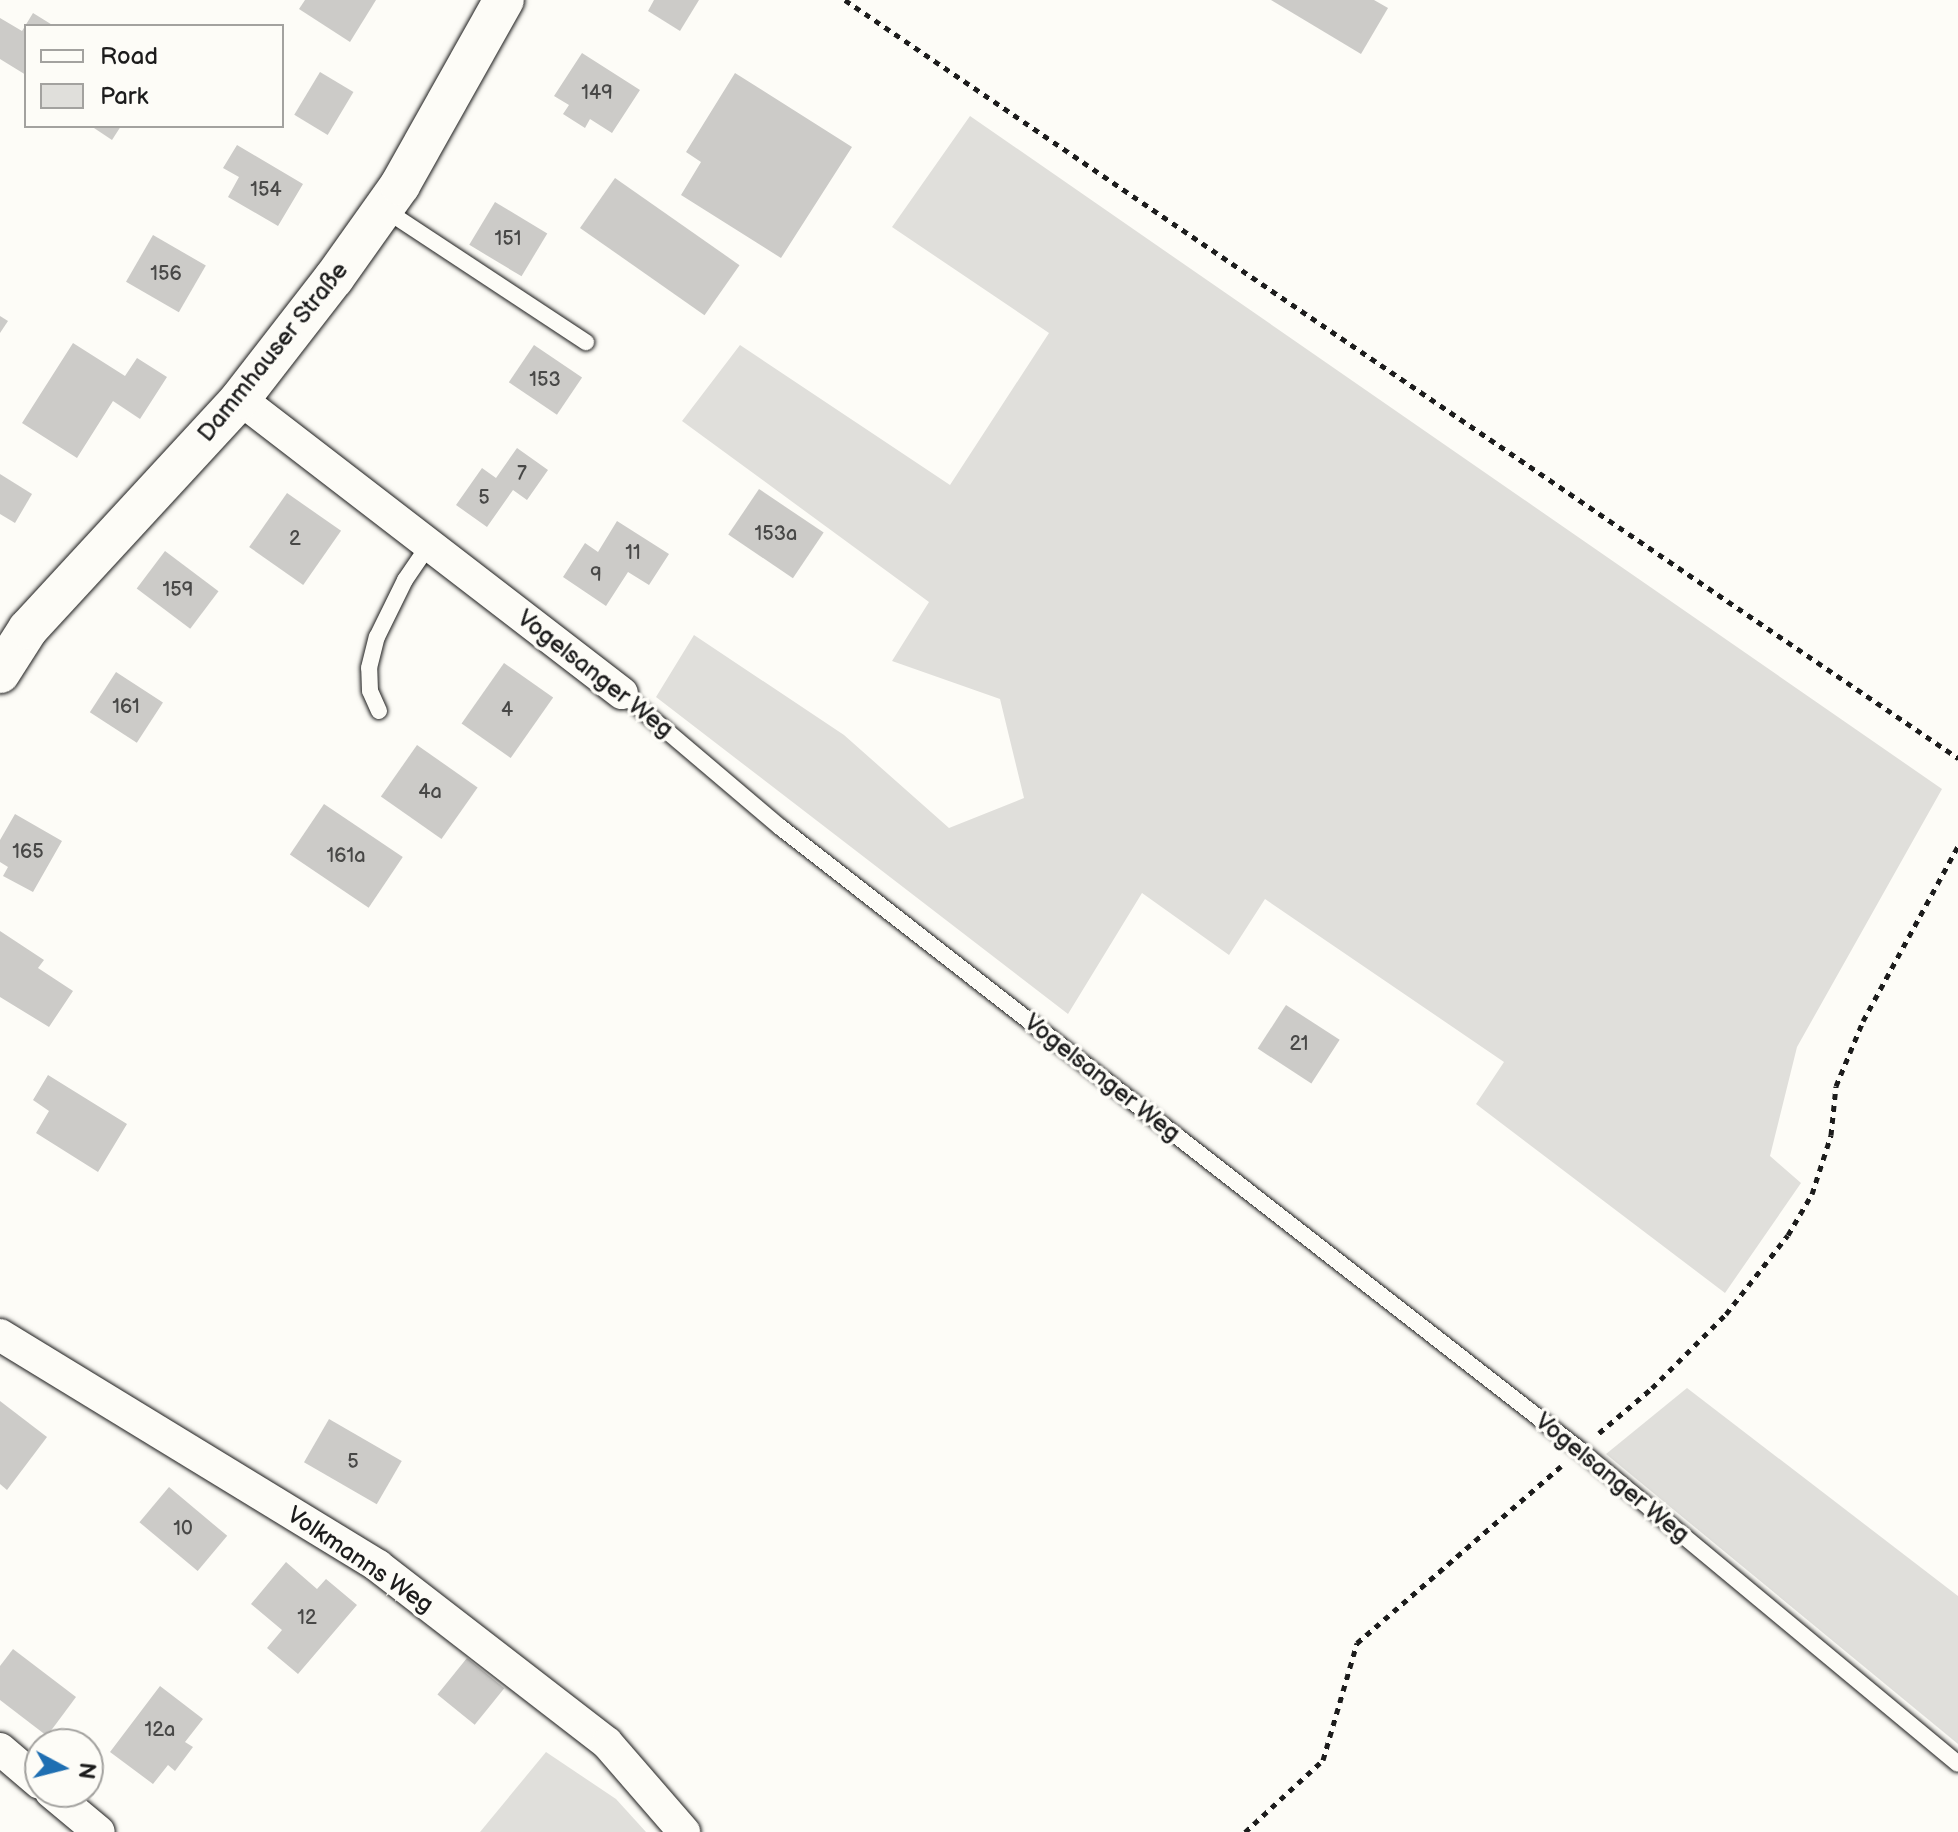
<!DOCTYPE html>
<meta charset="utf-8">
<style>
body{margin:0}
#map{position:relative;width:1958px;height:1832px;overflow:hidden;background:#fdfcf7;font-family:"Balsamiq Sans",sans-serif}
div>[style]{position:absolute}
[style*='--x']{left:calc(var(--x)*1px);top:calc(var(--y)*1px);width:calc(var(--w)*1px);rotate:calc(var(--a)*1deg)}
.green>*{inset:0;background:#e0dfdb}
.building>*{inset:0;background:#cccbc8;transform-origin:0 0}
.path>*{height:5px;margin-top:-2.5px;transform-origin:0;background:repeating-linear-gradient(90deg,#1c1c1c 0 6px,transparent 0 12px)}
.roads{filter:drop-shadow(0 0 2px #1c1c1c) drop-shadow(0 0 2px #1c1c1c)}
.service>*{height:16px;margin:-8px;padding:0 8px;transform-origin:8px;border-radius:8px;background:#fdfcf7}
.minor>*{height:32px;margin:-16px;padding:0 16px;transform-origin:16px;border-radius:16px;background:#fdfcf7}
.tertiary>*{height:40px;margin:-20px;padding:0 20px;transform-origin:20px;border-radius:20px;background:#fdfcf7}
span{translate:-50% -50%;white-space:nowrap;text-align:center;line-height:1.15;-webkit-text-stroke:7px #fdfcf7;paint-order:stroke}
.number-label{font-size:20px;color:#484847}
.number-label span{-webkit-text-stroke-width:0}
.street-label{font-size:24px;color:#1c1c1c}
.legend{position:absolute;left:24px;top:24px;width:260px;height:104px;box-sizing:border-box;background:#fdfcf7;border:2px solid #a3a29f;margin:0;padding:10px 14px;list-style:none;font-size:24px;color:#1c1c1c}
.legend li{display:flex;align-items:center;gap:16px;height:40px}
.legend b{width:40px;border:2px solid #a3a29f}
.north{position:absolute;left:24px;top:1728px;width:80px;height:80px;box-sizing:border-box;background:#fdfcf7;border:2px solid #a3a29f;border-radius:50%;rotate:97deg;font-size:22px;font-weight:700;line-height:32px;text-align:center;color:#1c1c1c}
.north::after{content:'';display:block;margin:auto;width:28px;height:36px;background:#1f6fb2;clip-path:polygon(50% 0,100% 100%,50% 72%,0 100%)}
</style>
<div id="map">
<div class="green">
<div style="clip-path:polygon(970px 116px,1942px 789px,1797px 1047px,1770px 1156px,1801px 1183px,1725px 1293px,1476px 1104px,1504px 1062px,1265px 899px,1229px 955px,1142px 893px,1068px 1014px,656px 697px,694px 635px,844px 735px,949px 828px,1024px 798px,1000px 699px,892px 661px,929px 602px,682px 421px,740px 345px,950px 485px,1049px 333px,892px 227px)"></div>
<div style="clip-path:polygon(1687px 1388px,1958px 1596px,1958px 1744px,1606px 1454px)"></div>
<div style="clip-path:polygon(546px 1752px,616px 1799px,646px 1832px,480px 1832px)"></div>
</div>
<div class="building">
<div style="clip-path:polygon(305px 0,376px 0,350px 42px,299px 9px)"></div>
<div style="clip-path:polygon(654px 0,699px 0,680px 31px,648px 11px)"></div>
<div style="clip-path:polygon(1271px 0,1374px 0,1388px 8px,1361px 54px)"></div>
<div style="clip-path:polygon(33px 13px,54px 26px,26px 26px,26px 75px,0 59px,0 18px,22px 31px)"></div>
<div style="clip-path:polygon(582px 53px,640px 90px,612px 133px,590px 119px,585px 128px,563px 114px,569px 105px,554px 96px)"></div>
<div style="left:320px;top:72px;width:39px;height:50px;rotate:31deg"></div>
<div style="clip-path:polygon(735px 73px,852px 147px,781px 258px,681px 195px,701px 162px,686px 152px)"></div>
<div style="clip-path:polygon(91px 126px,121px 126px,112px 140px)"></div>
<div style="clip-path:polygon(237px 145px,303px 184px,278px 226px,228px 197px,239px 177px,223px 168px)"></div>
<div style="left:615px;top:178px;width:152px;height:61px;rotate:35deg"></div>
<div style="left:495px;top:202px;width:61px;height:50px;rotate:31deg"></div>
<div style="left:153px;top:235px;width:61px;height:54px;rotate:30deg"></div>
<div style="clip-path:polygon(0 316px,8px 321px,0 333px)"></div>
<div style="clip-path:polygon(73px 343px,125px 376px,137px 358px,167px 377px,140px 419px,113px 401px,77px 458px,22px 423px)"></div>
<div style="left:534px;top:345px;width:58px;height:45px;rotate:34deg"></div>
<div style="clip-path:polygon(517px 448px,548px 470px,527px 500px,513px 490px,487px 527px,456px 505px,482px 468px,496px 478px)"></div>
<div style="clip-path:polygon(0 474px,32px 494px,15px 523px,0 514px)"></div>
<div style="left:759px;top:489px;width:78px;height:55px;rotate:34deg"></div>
<div style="left:287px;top:493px;width:66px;height:66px;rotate:35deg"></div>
<div style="clip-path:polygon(617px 521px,669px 554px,649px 585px,628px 572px,606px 606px,563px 577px,585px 543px,598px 552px)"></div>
<div style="left:165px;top:551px;width:67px;height:47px;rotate:37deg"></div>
<div style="left:504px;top:663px;width:60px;height:74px;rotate:35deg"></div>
<div style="left:116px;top:672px;width:56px;height:48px;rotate:33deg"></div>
<div style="left:417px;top:745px;width:74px;height:63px;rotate:35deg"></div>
<div style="left:324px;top:804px;width:95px;height:61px;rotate:34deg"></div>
<div style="clip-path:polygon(15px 814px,62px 841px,33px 892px,3px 876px,8px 867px,0 862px,0 840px)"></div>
<div style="clip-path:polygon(0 931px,44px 960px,38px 968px,73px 991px,49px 1027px,0 997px)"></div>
<div style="left:1286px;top:1005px;width:64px;height:52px;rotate:33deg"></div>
<div style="clip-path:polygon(48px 1075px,127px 1124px,98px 1172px,36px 1133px,49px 1111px,33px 1100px)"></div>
<div style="clip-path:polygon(0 1401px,47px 1437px,7px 1490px,0 1484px)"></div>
<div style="left:329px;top:1419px;width:84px;height:50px;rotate:30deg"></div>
<div style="left:169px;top:1487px;width:76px;height:46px;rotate:40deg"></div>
<div style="clip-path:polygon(286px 1562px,317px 1589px,326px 1579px,357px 1605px,298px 1674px,267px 1648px,282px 1630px,251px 1604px)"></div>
<div style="clip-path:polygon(13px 1649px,76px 1697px,47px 1736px,0 1700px,0 1666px)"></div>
<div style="left:467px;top:1658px;width:48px;height:47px;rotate:39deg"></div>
<div style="clip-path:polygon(160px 1686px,203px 1719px,185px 1742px,193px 1747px,175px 1771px,168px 1765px,153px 1784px,110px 1752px)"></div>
</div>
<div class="path">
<div style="--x:845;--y:0;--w:1347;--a:34.26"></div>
<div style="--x:1599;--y:1433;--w:70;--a:-40.3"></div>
<div style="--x:1652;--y:1388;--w:105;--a:-45"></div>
<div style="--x:1726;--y:1314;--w:100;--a:-51.9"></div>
<div style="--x:1788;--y:1235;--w:48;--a:-59.7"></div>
<div style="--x:1812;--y:1194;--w:62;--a:-72.1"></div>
<div style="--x:1831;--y:1135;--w:49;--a:-84.2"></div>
<div style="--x:1836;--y:1086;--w:70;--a:-67.4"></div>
<div style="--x:1863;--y:1021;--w:199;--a:-61.5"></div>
<div style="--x:1245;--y:1832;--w:106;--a:-42.7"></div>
<div style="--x:1323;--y:1760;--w:122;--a:-73.8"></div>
<div style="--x:1357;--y:1643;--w:270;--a:-40.9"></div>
</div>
<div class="roads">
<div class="service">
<div style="--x:384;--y:209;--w:242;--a:33.4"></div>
<div style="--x:622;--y:693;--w:207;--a:40.3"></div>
<div style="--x:780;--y:827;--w:1014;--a:37.91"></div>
<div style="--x:1580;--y:1450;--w:491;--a:39.7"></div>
<div style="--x:379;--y:711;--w:22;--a:-114"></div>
<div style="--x:370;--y:691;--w:23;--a:-92"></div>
<div style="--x:369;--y:668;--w:32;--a:-76"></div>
<div style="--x:377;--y:637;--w:64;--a:-63.8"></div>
<div style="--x:405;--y:580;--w:42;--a:-55.6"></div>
</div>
<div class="minor">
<div style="--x:240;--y:399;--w:482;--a:37.6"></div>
<div style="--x:0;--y:1335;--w:443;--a:31.4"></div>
<div style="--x:378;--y:1566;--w:289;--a:37.7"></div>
<div style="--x:607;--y:1743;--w:118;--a:49.1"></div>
<div style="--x:0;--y:1749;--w:52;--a:40.4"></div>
<div style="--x:51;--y:1792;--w:62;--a:39.8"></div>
</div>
<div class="tertiary">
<div style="--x:0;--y:673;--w:52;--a:-57.5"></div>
<div style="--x:28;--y:629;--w:313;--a:-47.3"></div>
<div style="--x:240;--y:399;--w:153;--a:-52.2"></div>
<div style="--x:334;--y:278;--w:114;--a:-54.6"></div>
<div style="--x:400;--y:185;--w:212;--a:-60.7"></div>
</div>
</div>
<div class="number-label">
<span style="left:597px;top:93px">149</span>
<span style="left:266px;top:190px">154</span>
<span style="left:508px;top:239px">151</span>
<span style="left:166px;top:274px">156</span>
<span style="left:545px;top:380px">153</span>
<span style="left:522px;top:474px">7</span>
<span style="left:484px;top:498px">5</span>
<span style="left:776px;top:534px">153a</span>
<span style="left:295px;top:539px">2</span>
<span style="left:633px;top:553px">11</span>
<span style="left:596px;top:575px">9</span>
<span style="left:178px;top:590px">159</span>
<span style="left:126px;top:707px">161</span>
<span style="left:507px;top:710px">4</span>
<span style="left:430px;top:792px">4a</span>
<span style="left:28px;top:852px">165</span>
<span style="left:346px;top:856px">161a</span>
<span style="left:1299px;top:1044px">21</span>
<span style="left:353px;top:1462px">5</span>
<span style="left:183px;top:1529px">10</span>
<span style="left:307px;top:1618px">12</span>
<span style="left:160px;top:1730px">12a</span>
</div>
<div class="street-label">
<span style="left:273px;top:352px;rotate:-51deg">Dammhauser Straße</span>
<span style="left:595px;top:674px;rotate:38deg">Vogelsanger Weg</span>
<span style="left:1102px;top:1078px;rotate:38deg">Vogelsanger Weg</span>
<span style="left:1612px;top:1478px;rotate:39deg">Vogelsanger Weg</span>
<span style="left:360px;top:1560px;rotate:34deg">Volkmanns Weg</span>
</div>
<ul class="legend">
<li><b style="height:10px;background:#fdfcf7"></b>Road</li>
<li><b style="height:22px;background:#e0dfdb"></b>Park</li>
</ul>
<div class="north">N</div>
</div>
